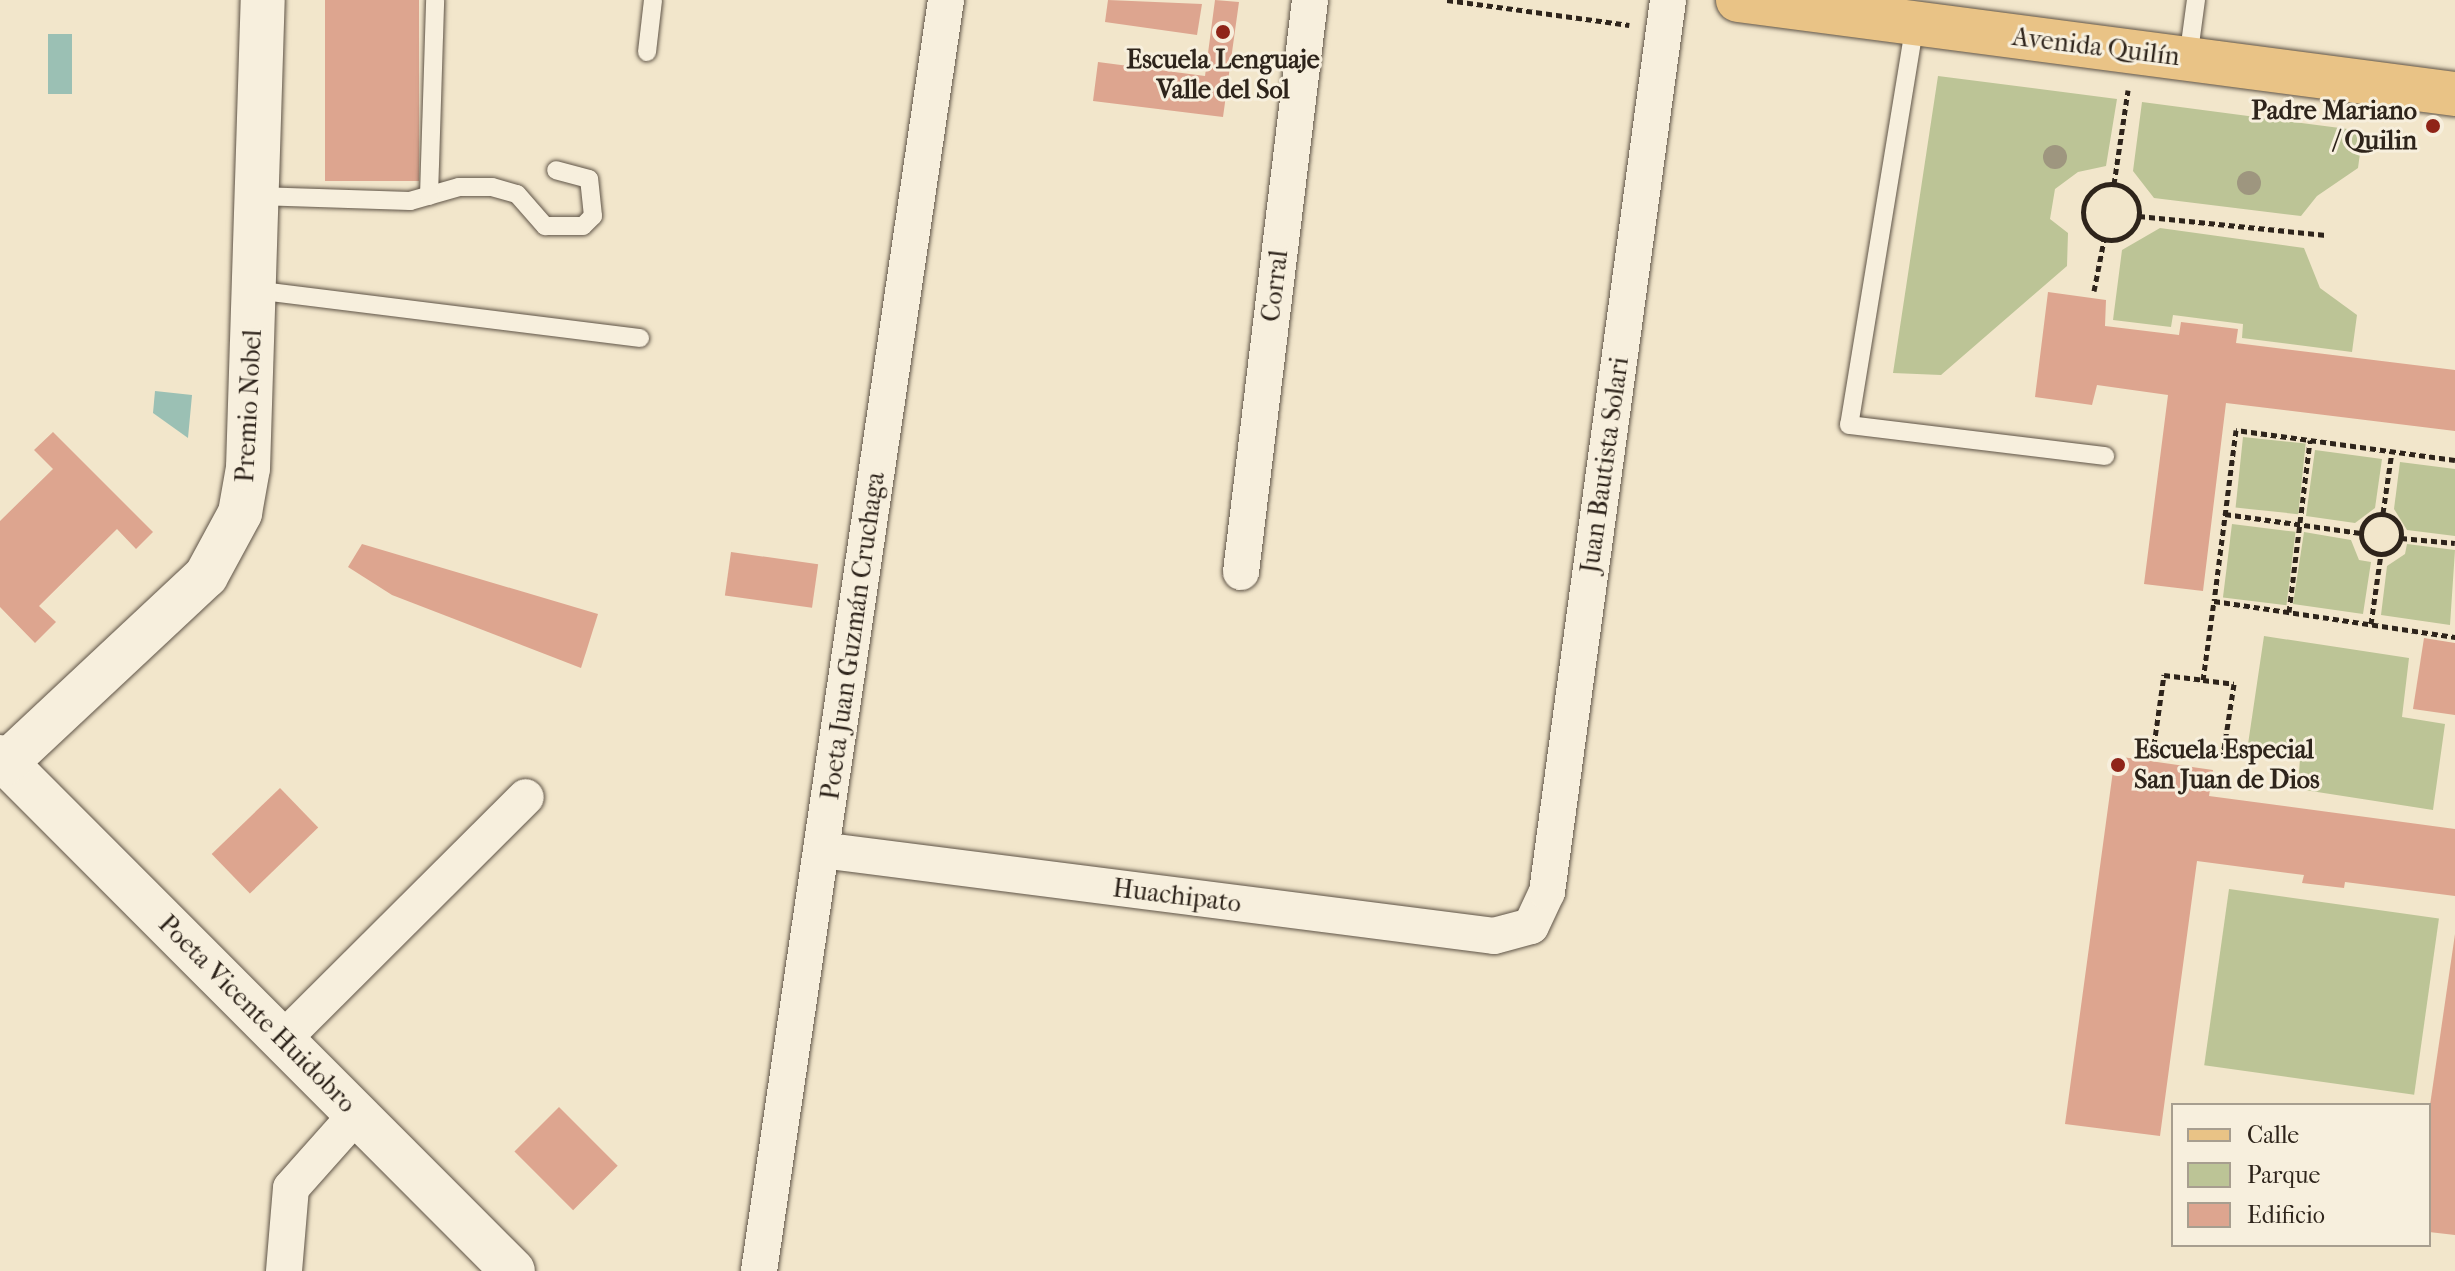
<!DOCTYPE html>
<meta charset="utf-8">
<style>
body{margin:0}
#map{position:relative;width:2455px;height:1271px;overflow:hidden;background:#f2e6cb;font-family:"IM FELL French Canon",serif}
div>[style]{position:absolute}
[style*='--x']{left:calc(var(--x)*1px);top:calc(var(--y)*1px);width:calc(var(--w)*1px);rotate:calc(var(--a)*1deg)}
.green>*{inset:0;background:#bcc496;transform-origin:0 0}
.water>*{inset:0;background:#9bc0b4;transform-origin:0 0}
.building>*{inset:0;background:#dda58f;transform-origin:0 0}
.path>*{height:5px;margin-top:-2.5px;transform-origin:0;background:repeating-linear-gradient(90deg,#2e241b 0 6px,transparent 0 10px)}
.path>.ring{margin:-2.5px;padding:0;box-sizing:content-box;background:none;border:5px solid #2e241b;border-radius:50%}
.roads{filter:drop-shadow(0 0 2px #5f5447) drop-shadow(0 0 2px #5f5447)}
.service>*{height:18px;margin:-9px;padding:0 9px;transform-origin:9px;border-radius:9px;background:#f7efdd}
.minor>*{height:36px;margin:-18px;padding:0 18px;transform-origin:18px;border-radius:18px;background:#f7efdd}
.tertiary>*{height:44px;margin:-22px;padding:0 22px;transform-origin:22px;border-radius:22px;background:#f7efdd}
.primary>*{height:44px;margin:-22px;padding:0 22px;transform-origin:22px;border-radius:22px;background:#e9c386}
.trees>*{width:24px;height:24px;margin:-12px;border-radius:50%;background:#9e967f}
.dots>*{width:22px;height:22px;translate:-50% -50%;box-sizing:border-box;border:4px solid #f7efdd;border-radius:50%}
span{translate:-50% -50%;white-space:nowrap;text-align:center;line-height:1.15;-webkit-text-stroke:6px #f7efdd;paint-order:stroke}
.street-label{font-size:26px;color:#2e241b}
.poi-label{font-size:26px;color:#2e241b;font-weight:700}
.right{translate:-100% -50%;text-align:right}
.left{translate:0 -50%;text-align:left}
.legend{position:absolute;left:2171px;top:1103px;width:260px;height:144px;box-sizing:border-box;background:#f7efdd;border:2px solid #a79e8f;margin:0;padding:10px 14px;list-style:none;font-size:24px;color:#2e241b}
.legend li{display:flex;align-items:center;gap:16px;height:40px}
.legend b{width:40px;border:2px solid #a79e8f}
</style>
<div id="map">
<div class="green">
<div style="clip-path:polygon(1938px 76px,2117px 99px,2106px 166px,2078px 172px,2055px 189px,2050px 219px,2068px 233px,2067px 266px,1941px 375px,1893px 373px)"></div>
<div style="clip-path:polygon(2142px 102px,2363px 131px,2358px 168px,2317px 196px,2301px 216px,2154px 198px,2133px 171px)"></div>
<div style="clip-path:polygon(2160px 228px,2304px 248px,2320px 288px,2357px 315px,2352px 352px,2242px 338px,2243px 324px,2173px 315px,2171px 327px,2113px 320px,2122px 250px)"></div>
<div style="left:2243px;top:437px;width:63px;height:71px;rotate:6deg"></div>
<div style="clip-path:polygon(2315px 450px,2382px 459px,2375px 508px,2355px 523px,2306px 516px)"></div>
<div style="clip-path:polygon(2400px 462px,2455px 469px,2455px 536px,2407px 530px,2394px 509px)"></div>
<div style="left:2232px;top:524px;width:64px;height:74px;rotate:7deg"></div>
<div style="clip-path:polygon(2304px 532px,2351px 540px,2359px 560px,2371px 562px,2363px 614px,2293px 604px)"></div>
<div style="clip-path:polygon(2407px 544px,2455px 550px,2450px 625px,2381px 615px,2387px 566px,2405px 554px)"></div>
<div style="clip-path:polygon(2264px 636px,2409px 658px,2402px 717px,2445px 724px,2433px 810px,2298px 789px,2300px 758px,2247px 751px)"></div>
<div style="left:2229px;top:889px;width:212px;height:178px;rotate:8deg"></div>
</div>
<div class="water">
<div style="left:48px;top:34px;width:24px;height:60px"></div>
<div style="clip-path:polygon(155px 391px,192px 395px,188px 438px,153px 413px)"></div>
</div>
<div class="building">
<div style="left:325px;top:0;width:94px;height:181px"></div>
<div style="clip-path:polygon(1108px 0,1202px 4px,1197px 35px,1105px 22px)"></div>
<div style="clip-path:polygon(1215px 0,1239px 2px,1223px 117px,1093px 101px,1098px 62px,1205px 76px)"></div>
<div style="clip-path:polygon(2048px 292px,2106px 300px,2105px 326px,2179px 335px,2181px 322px,2238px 329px,2236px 343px,2455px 370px,2455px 431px,2226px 403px,2203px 591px,2144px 584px,2168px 395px,2097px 385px,2092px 405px,2035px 397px)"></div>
<div style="clip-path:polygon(53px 432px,153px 532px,136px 549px,117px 529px,39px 606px,56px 622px,35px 643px,0 607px,0 521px,53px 469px,34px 450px)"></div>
<div style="clip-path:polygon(362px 544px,598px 614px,581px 668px,392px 595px,348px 567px)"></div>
<div style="left:731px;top:552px;width:88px;height:44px;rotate:8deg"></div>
<div style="clip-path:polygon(2424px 638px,2455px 643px,2455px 715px,2413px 709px)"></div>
<div style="clip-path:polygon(2115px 756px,2213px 770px,2209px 796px,2455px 829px,2455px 896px,2345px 882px,2344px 888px,2302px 883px,2304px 875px,2197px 861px,2160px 1136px,2065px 1124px)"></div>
<div style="left:280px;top:788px;width:55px;height:95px;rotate:46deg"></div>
<div style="clip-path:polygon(2455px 934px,2455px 1235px,2429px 1232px,2429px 1112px)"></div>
<div style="left:559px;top:1107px;width:83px;height:63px;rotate:45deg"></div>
</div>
<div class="path">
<div style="--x:1447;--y:0;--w:184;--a:7.8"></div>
<div class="ring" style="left:2083px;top:184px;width:51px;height:51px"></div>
<div style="--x:2114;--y:184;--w:95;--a:-81.5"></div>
<div style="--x:2139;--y:216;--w:188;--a:5.8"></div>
<div style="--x:2094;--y:291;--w:52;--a:-78.9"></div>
<div style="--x:2455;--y:460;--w:221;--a:-172.2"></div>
<div style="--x:2236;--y:430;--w:172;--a:97.3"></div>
<div style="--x:2214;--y:601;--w:244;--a:8.5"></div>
<div style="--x:2383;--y:513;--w:63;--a:-81.7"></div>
<div style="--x:2225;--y:514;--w:137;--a:8"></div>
<div class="ring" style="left:2361px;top:514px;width:35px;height:35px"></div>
<div style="--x:2401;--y:538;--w:54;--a:5.3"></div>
<div style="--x:2289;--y:612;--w:173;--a:-83"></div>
<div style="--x:2371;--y:624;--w:71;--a:-81.9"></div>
<div style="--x:2203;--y:680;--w:31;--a:7"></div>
<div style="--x:2234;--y:684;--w:72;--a:98.8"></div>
<div style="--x:2223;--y:755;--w:70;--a:-171.8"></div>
<div style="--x:2154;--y:745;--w:71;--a:-81.9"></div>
<div style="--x:2164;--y:675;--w:39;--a:7"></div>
<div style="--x:2203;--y:680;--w:80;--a:-82.1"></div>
</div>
<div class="roads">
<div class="service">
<div style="--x:1915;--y:23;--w:407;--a:99.3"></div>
<div style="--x:1849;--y:425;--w:258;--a:6.9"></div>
<div style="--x:647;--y:52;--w:52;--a:-83.4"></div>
<div style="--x:2188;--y:59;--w:60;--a:-82.3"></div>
<div style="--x:257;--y:196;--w:153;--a:1.9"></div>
<div style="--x:410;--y:201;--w:51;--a:-15.9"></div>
<div style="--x:459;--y:187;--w:33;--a:0"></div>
<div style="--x:492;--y:187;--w:26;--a:16"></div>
<div style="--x:517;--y:194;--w:43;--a:48.8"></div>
<div style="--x:545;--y:226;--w:38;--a:0"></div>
<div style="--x:583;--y:226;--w:14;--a:-45"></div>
<div style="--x:593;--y:216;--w:37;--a:-96"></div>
<div style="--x:589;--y:179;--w:34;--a:-165"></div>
<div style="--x:429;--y:196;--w:196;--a:-88.2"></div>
<div style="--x:254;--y:290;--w:389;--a:7.1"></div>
</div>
<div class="minor">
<div style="--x:1241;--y:572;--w:576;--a:-83.12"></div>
<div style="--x:821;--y:850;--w:678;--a:7.28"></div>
<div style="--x:1494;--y:936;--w:38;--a:-15"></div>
<div style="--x:1531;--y:926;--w:38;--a:-65"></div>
<div style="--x:1547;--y:892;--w:900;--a:-82.27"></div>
<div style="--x:282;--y:1040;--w:344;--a:-44.9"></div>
<div style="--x:284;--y:1271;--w:83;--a:-85.2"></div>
<div style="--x:291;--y:1188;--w:99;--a:-48.3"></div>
<div style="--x:759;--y:1271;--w:1285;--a:-81.63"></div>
</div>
<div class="tertiary">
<div style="--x:0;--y:757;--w:726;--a:45.06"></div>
<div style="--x:6;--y:763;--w:274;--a:-43.1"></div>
<div style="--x:206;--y:576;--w:72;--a:-61.6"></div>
<div style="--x:240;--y:513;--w:46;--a:-79.9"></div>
<div style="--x:248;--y:468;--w:468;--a:-88.2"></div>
</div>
<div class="primary">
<div style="--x:1738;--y:0;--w:723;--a:7.47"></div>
</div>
</div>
<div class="trees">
<div style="left:2055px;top:157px"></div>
<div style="left:2249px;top:183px"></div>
</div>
<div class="dots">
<div style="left:1223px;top:32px;background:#8f2418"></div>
<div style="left:2433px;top:126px;background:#8f2418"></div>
<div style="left:2118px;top:765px;background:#8f2418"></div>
</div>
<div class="street-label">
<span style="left:2096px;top:47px;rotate:7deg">Avenida Quilín</span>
<span style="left:1275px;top:286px;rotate:-83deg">Corral</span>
<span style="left:249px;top:406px;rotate:-87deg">Premio Nobel</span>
<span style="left:1605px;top:465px;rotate:-82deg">Juan Bautista Solari</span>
<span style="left:853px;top:636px;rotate:-82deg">Poeta Juan Guzmán Cruchaga</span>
<span style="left:1177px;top:896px;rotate:7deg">Huachipato</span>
<span style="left:257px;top:1014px;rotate:45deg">Poeta Vicente Huidobro</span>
</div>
<div class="poi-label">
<span style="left:1223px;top:75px">Escuela Lenguaje<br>Valle del Sol</span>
<span class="right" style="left:2417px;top:126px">Padre Mariano<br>/ Quilin</span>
<span class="left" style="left:2134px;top:765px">Escuela Especial<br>San Juan de Dios</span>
</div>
<ul class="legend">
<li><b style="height:10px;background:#e9c386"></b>Calle</li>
<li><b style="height:22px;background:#bcc496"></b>Parque</li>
<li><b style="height:22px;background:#dda58f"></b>Edificio</li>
</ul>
</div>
